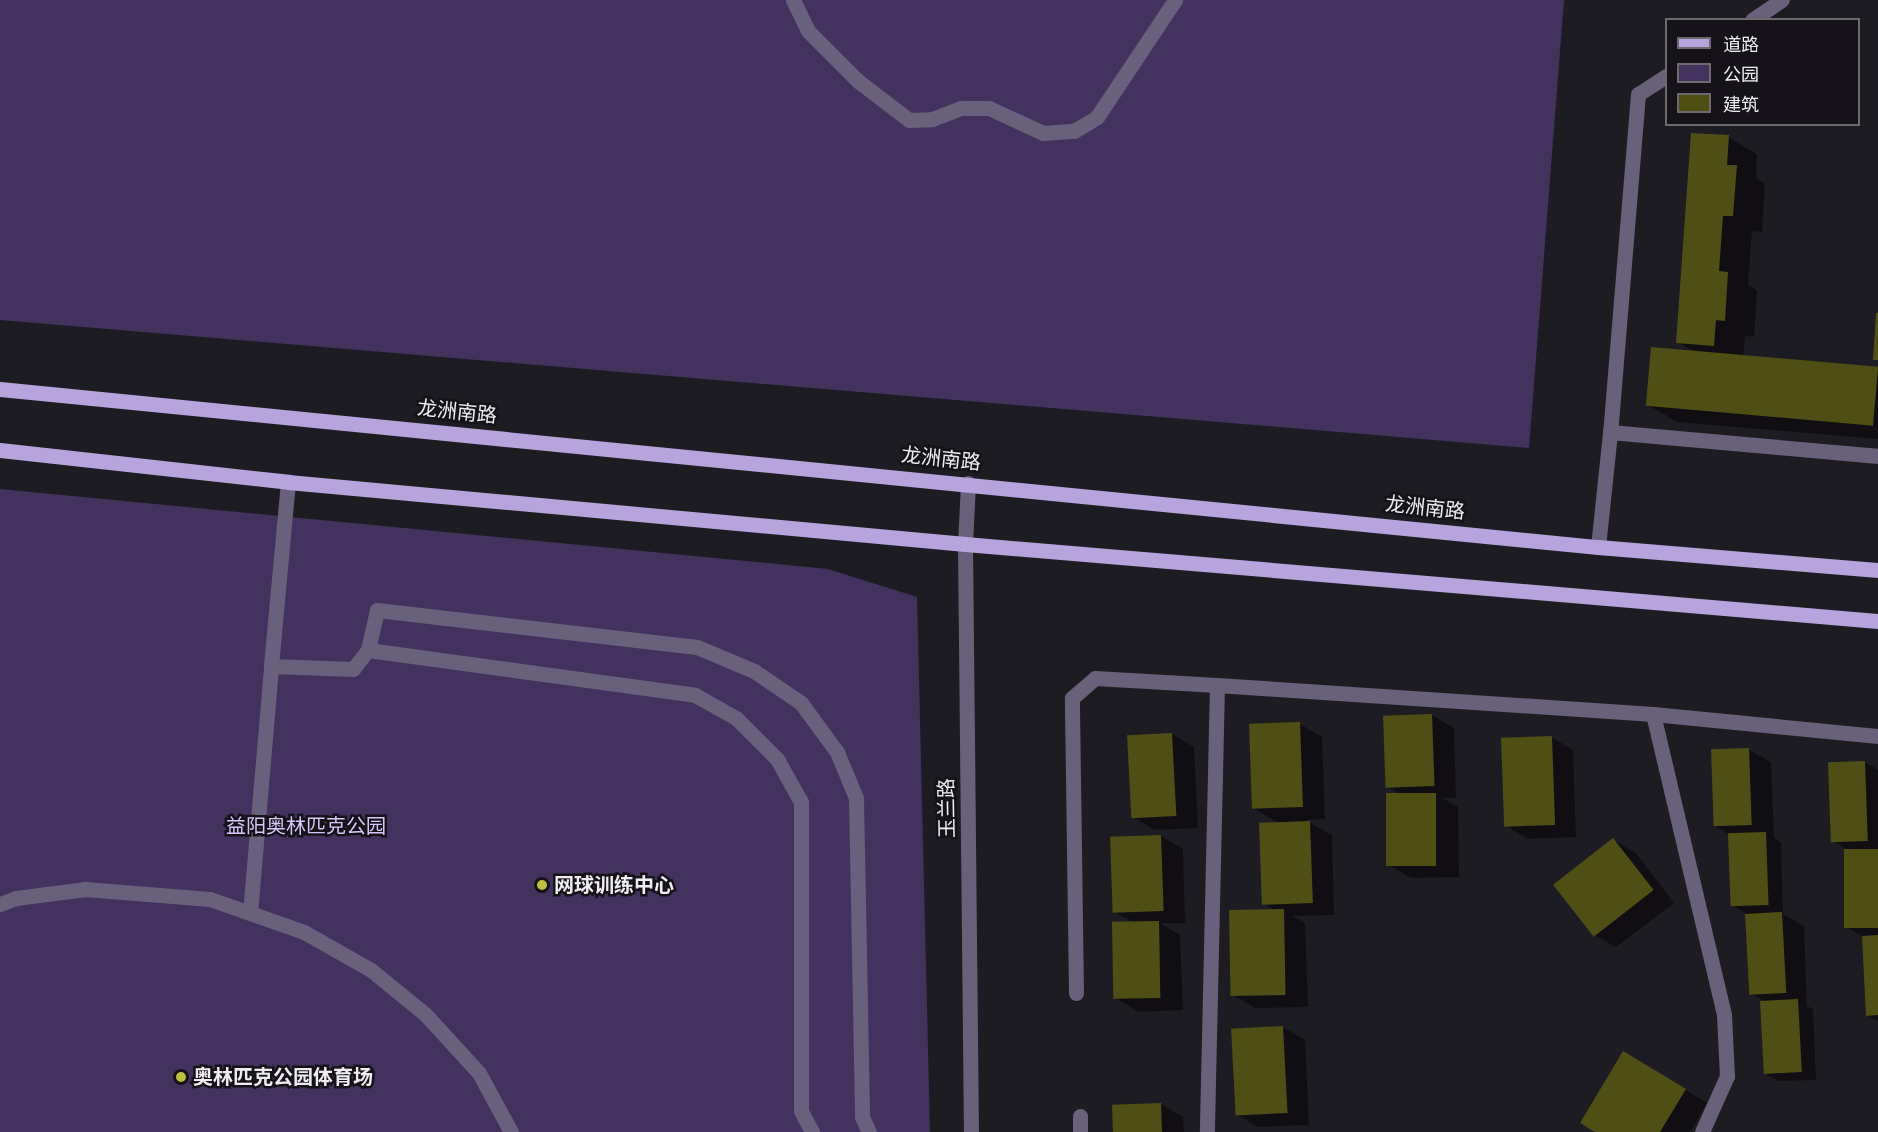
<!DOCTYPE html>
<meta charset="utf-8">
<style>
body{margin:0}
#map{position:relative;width:1878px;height:1132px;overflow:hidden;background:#1e1c23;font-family:"Space Grotesk","Noto Sans SC",sans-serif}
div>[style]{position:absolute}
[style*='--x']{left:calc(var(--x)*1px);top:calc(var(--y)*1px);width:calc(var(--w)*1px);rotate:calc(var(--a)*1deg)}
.green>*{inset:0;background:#43325e}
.shadow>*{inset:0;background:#0007}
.building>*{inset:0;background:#4f4f15;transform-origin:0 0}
.minor>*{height:15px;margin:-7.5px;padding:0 7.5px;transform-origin:7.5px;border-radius:7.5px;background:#69607b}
.major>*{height:15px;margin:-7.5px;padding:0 7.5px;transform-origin:7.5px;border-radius:7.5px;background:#b7a4dc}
.dots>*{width:16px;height:16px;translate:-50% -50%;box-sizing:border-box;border:3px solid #151319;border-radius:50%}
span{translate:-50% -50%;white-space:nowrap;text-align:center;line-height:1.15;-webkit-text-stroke:5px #151319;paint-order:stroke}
.street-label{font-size:20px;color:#eeecf1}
.park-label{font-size:20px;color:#d7c5fa}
.poi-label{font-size:20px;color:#eeecf1;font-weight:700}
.left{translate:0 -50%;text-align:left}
.legend{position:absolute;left:1665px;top:18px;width:195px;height:108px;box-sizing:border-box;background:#151319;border:2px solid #6c6a6f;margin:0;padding:8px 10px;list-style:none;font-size:18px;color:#eeecf1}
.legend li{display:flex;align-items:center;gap:12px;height:30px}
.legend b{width:30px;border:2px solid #6c6a6f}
</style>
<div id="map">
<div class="green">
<div style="clip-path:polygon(0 0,1564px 0,1529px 448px,0 320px)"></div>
<div style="clip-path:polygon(0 489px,828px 569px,917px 597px,930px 1132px,0 1132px)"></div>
</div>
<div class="shadow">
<div style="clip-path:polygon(1728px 137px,1757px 154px,1756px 178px,1765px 184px,1762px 232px,1752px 231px,1748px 285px,1757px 290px,1754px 337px,1745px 336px,1743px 356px,1878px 368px,1878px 439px,1677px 422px,1648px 405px,1695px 352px,1678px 342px)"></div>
<div style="clip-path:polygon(1432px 715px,1454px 728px,1456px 798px,1442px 798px,1458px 807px,1459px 877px,1411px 878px,1389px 865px,1401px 795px,1387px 786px)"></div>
<div style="clip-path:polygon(1300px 724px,1322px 737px,1325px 819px,1305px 820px,1332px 835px,1334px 915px,1292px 916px,1305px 923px,1308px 1007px,1255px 1008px,1233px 995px,1276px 911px,1263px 903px,1280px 824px,1253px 808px)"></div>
<div style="clip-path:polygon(1172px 734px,1194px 747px,1198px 828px,1155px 830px,1133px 817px)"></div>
<div style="clip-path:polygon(1551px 737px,1573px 750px,1576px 837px,1528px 839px,1506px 826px)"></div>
<div style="clip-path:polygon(1749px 750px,1771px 762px,1774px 838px,1781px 842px,1783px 914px,1804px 926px,1807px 1006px,1813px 1009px,1816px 1080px,1779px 1081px,1764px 1073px,1765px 1002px,1750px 993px,1746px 913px,1732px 905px,1730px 835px,1715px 826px)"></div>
<div style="clip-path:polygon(1865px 762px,1878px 770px,1878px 1021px,1867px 1015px,1864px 937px,1849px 929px,1851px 852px,1833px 841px)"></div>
<div style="clip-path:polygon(1161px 836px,1183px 849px,1185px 923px,1160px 923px,1180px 935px,1183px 1010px,1139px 1012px,1117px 999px,1134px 923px,1113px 911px,1112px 837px)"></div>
<div style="clip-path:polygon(1613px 840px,1636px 853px,1674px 903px,1616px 947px,1594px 935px)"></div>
<div style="clip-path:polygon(1283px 1027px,1305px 1040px,1309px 1125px,1258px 1127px,1236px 1114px)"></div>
<div style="clip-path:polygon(1646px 1066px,1707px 1103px,1690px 1132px,1598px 1132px)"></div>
<div style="clip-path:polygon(1161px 1104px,1183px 1117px,1184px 1132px,1114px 1132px,1113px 1106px)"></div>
</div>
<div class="building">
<div style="clip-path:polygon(1691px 133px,1729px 135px,1727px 165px,1737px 165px,1733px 216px,1723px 216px,1719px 271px,1728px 272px,1725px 321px,1716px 320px,1714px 346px,1676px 343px)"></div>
<div style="clip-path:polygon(1876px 313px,1878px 313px,1878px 360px,1873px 360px)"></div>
<div style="left:1651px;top:347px;width:228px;height:59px;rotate:5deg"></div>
<div style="left:1432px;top:714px;width:72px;height:49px;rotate:88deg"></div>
<div style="left:1300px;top:722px;width:85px;height:51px;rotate:88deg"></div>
<div style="left:1172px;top:733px;width:83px;height:45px;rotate:87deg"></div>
<div style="left:1552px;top:736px;width:89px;height:51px;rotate:88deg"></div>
<div style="left:1749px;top:748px;width:77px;height:38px;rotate:88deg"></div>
<div style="left:1865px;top:761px;width:80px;height:37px;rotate:88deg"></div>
<div style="left:1386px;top:793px;width:50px;height:73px"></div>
<div style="left:1310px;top:821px;width:82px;height:51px;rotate:88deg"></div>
<div style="left:1766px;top:832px;width:73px;height:38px;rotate:88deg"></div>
<div style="left:1161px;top:835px;width:76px;height:51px;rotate:88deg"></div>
<div style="left:1613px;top:838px;width:66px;height:76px;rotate:52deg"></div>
<div style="left:1878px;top:849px;width:79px;height:34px;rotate:90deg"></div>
<div style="left:1284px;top:909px;width:86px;height:55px;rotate:89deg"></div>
<div style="left:1782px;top:912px;width:81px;height:37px;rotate:87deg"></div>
<div style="left:1159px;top:921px;width:77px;height:47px;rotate:89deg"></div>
<div style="clip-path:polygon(1878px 935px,1878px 1015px,1866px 1016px,1862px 936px)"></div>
<div style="left:1798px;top:999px;width:73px;height:38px;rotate:87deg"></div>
<div style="left:1283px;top:1026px;width:87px;height:52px;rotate:87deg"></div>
<div style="clip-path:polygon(1623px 1051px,1686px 1089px,1660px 1132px,1595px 1132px,1580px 1123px)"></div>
<div style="left:1161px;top:1103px;width:29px;height:49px;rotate:88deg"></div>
</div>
<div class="minor">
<div style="--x:793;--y:0;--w:34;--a:64"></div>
<div style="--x:808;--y:31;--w:71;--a:45"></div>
<div style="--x:858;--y:81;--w:64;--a:37.4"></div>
<div style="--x:909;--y:120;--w:23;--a:-2"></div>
<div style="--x:932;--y:119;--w:31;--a:-21"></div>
<div style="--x:961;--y:108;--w:28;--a:0"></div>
<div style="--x:989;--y:108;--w:60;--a:24.8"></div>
<div style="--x:1043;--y:133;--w:31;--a:-4"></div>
<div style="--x:1074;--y:131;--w:27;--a:-31"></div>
<div style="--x:1097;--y:117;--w:141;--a:-56.3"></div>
<div style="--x:1752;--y:20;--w:36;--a:-34"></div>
<div style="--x:1666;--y:76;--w:33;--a:147"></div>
<div style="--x:1638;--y:94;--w:339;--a:94.7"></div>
<div style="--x:1610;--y:432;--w:269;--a:5.1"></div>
<div style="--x:288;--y:482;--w:185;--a:95.3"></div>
<div style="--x:271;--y:666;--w:82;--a:2.1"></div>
<div style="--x:353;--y:669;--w:24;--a:-52"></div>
<div style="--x:368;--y:650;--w:330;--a:7.8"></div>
<div style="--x:695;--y:695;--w:47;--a:29.3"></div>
<div style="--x:736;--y:718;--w:58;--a:45"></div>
<div style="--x:777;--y:759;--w:49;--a:60.8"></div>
<div style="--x:801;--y:802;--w:309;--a:90"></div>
<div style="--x:801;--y:1111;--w:24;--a:62"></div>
<div style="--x:968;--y:483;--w:61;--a:92.8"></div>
<div style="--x:965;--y:544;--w:588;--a:89.42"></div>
<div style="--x:1598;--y:547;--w:116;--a:-84"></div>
<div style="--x:368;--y:650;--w:41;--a:-77.3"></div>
<div style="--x:377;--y:610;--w:322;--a:6.6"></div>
<div style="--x:697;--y:647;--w:62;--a:22.8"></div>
<div style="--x:754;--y:671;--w:57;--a:34.2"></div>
<div style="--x:801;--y:703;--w:61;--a:53.7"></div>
<div style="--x:837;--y:752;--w:50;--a:67.6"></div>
<div style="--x:856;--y:798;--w:319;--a:88.9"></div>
<div style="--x:862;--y:1117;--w:17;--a:65"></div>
<div style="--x:1217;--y:685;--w:437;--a:3.8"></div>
<div style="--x:1653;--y:714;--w:309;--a:76.7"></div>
<div style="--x:1724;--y:1015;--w:61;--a:87.2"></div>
<div style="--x:1727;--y:1076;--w:61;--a:114.1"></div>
<div style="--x:1653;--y:714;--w:226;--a:5.6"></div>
<div style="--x:0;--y:904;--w:17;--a:-21"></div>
<div style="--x:16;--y:898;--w:70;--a:-7.4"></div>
<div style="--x:85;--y:889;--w:125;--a:4.6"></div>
<div style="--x:210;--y:899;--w:100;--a:19.3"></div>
<div style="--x:304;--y:932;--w:77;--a:29.6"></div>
<div style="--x:371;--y:970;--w:70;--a:39.2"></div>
<div style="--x:425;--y:1014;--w:80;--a:47.5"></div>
<div style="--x:479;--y:1073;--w:67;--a:61.5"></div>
<div style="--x:250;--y:913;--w:248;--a:-85.1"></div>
<div style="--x:1076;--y:993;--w:295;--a:-90.8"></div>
<div style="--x:1072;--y:698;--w:30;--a:-41"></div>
<div style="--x:1095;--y:678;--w:122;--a:3.3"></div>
<div style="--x:1217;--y:685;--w:447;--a:91.3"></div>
<div style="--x:1080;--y:1116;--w:16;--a:90"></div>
</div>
<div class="major">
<div style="--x:0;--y:389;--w:1606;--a:5.65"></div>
<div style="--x:1598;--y:547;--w:281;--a:4.7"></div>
<div style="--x:0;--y:450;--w:290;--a:6.3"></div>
<div style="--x:288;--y:482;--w:680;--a:5.23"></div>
<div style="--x:965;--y:544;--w:916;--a:4.82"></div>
</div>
<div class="dots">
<div style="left:542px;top:885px;background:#bebf42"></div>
<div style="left:181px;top:1077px;background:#bebf42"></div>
</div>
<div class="street-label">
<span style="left:457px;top:412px;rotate:6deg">龙洲南路</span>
<span style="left:941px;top:459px;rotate:6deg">龙洲南路</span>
<span style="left:1425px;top:508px;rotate:6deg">龙洲南路</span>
<span style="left:947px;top:808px;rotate:-91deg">玉兰路</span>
</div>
<div class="park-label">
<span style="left:306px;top:826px">益阳奥林匹克公园</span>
</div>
<div class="poi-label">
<span class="left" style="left:554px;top:885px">网球训练中心</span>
<span class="left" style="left:193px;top:1077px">奥林匹克公园体育场</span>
</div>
<ul class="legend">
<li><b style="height:8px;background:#b7a4dc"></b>道路</li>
<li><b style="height:16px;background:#43325e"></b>公园</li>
<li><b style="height:16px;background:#4f4f15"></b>建筑</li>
</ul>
</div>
